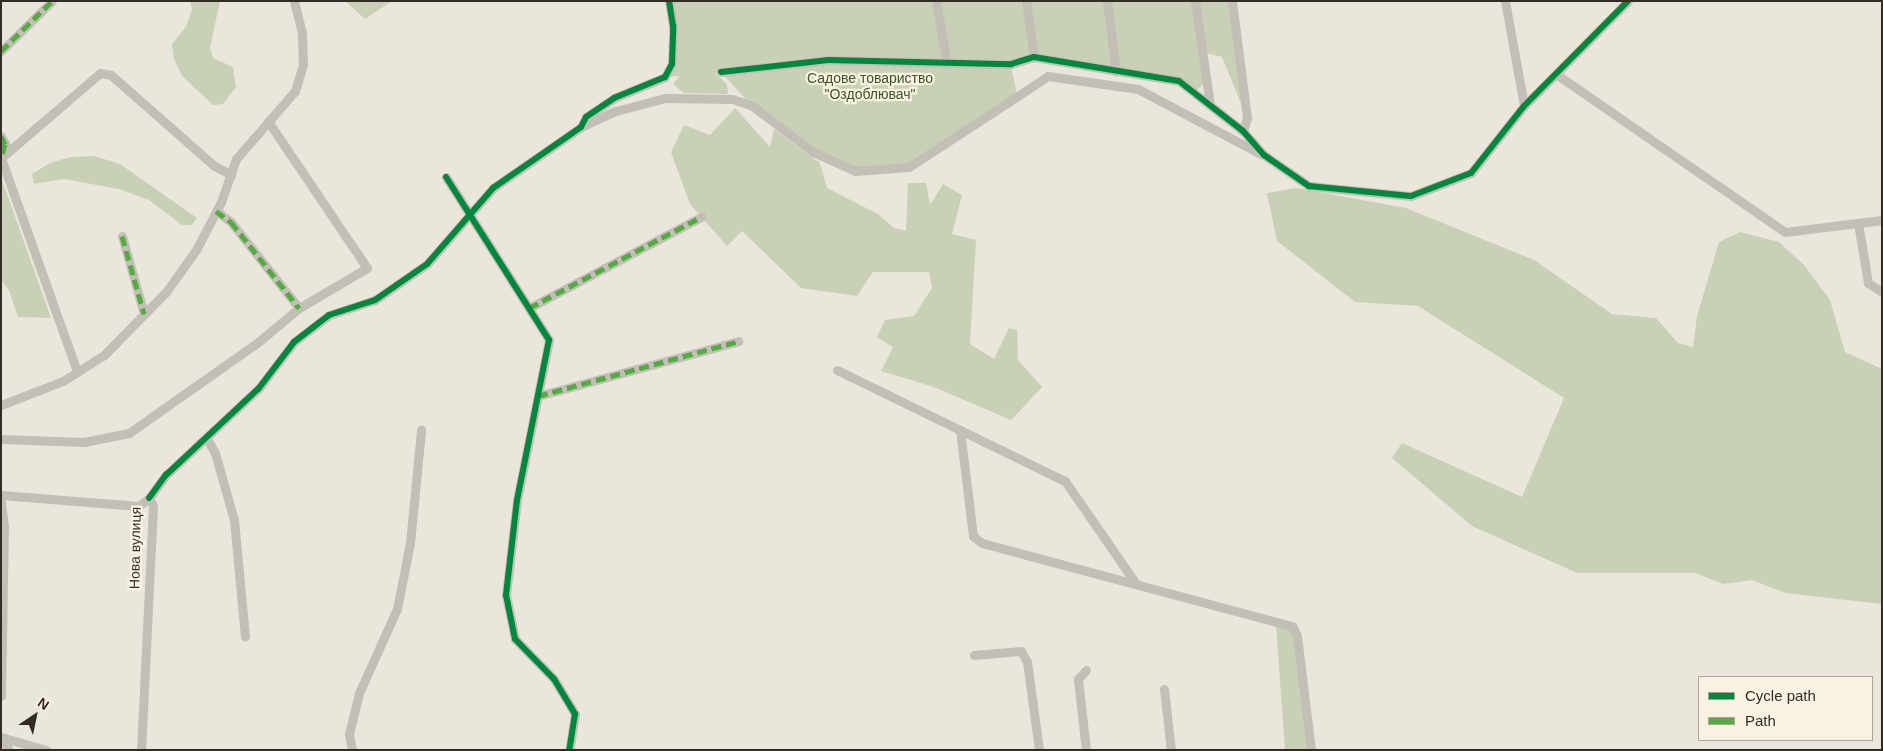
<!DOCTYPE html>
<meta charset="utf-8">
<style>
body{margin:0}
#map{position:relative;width:1883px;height:751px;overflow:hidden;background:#ebe6dc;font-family:Arial,sans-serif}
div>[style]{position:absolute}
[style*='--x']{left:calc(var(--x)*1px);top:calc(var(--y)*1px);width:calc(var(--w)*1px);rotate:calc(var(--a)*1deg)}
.green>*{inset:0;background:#c8d1b6}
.minor>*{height:9px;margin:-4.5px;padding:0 4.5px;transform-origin:4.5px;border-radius:4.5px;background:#c3beb6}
.quiet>*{height:5px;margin-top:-2.5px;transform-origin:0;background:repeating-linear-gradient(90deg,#54ab44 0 10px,transparent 0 15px)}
.cycleway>*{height:6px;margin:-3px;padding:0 3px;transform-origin:3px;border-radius:3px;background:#00873e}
span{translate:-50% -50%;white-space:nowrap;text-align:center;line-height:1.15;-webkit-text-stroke:4.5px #f9f2e2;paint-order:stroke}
.park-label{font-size:14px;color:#3c5229}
.street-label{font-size:14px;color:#332c25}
.frame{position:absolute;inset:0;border:2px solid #332c25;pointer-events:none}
.legend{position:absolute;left:1698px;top:676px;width:175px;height:65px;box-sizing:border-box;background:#f9f2e2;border:1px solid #aaa396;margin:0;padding:6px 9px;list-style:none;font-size:15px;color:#332c25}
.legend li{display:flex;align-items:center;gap:10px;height:25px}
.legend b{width:25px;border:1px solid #aaa396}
.north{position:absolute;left:10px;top:691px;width:50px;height:50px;-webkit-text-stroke:4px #f9f2e2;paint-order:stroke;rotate:34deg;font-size:14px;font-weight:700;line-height:20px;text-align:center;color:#332c25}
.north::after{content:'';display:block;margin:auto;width:18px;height:22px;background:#332c25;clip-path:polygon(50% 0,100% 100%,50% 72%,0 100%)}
</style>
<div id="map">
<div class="green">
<div style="clip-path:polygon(190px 1px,220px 1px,210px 48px,213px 58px,233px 67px,236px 87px,223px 104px,213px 105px,182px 76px,174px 59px,172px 44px,186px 27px,192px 10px)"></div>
<div style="clip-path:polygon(345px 1px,392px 1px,365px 19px)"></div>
<div style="clip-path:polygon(669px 1px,1232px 1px,1247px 118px,1222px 57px,1202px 52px,1206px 81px,1196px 91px,1179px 81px,1034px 57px,1011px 64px,1017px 96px,909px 167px,855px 171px,813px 152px,751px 105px,721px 72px,715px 73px,727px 84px,728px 94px,684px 93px,673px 84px,680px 76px,665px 77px,670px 71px)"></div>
<div style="clip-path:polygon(735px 108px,770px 147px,774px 129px,820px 163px,827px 188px,878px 214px,894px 228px,906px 231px,908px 183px,926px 183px,930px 205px,943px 184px,962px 195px,952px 234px,976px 240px,970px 344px,994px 359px,1009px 328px,1017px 330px,1018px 360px,1042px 387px,1011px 420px,934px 387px,881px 371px,893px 347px,877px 337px,885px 320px,914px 316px,932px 288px,929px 272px,873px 272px,857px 296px,801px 288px,742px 231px,727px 246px,690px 204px,671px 152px,684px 125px,710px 135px)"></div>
<div style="clip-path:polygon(94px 156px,120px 164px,197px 218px,192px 225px,182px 225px,149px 200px,119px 189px,64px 179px,34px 184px,32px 174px,50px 163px,70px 157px)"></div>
<div style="clip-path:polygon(1px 179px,2px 180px,51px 318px,18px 317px,9px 290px,1px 280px)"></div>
<div style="clip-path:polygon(1296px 188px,1406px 208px,1534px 260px,1612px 314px,1656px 318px,1678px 343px,1693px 347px,1697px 316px,1719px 242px,1740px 232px,1779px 242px,1804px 265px,1830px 300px,1845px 352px,1882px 369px,1882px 604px,1785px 593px,1752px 580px,1723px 584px,1695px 573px,1577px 573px,1472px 526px,1392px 458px,1402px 443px,1522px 497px,1564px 398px,1418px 306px,1355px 302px,1277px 241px,1267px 193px)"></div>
<div style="clip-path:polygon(1276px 625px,1299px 628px,1311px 750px,1285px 750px)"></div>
</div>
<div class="minor">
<div style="--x:936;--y:1;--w:64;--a:80.1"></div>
<div style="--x:1026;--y:1;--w:57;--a:81.9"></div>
<div style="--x:1107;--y:1;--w:71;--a:82.7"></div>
<div style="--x:1195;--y:1;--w:105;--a:81.8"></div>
<div style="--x:1232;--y:1;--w:118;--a:82.7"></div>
<div style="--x:1247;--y:118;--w:14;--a:107"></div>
<div style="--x:1505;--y:1;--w:107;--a:79.7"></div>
<div style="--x:1;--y:51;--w:71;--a:-44.4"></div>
<div style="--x:721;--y:72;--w:108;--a:-6.4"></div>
<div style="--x:828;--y:60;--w:183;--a:1.3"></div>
<div style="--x:1011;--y:64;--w:24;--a:-17"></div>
<div style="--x:1034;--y:57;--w:147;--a:9.4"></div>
<div style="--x:1179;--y:81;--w:81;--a:38"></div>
<div style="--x:1243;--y:131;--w:32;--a:49"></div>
<div style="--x:1264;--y:155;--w:55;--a:34.6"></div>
<div style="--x:1309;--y:186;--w:102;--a:5.6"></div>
<div style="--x:1411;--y:196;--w:64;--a:-21"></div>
<div style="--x:1471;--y:173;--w:85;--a:-51.7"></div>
<div style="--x:1524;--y:106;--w:148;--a:-45.3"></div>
<div style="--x:1556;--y:74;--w:278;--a:34.6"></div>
<div style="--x:1785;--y:232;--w:98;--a:-7.1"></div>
<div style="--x:581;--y:127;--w:38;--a:-25"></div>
<div style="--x:616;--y:111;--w:51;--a:-14.9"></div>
<div style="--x:665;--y:98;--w:67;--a:0.9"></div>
<div style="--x:732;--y:99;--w:20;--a:18"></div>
<div style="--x:751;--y:105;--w:78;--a:37.2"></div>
<div style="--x:813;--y:152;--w:46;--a:24.3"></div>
<div style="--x:855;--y:171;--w:54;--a:-4.2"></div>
<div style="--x:909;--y:167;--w:166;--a:-33.2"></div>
<div style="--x:1048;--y:76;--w:91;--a:8.2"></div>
<div style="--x:1138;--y:89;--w:139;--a:27.9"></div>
<div style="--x:1;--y:136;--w:9;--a:63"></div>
<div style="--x:5;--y:144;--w:15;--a:106"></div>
<div style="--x:1;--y:158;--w:130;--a:-40.6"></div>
<div style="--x:100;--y:73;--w:11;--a:10"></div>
<div style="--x:111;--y:75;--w:136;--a:41.4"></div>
<div style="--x:213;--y:165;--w:21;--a:29"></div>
<div style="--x:1;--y:158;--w:227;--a:70.4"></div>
<div style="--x:446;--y:177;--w:193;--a:57.7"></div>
<div style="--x:549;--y:340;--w:163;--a:101.3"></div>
<div style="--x:517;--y:500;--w:96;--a:96.6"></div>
<div style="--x:506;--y:595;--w:45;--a:78.4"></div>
<div style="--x:515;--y:639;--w:56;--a:45.7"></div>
<div style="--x:554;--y:679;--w:41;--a:59"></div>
<div style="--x:575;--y:714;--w:36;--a:99"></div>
<div style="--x:216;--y:211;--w:19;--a:36"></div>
<div style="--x:231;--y:222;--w:110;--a:51.7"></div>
<div style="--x:1858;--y:223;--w:61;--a:80.5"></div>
<div style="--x:1868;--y:283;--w:17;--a:33"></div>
<div style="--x:122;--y:236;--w:81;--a:74.2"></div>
<div style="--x:529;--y:308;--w:195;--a:-27.9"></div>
<div style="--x:837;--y:370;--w:254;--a:26"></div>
<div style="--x:1065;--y:481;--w:125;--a:55.4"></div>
<div style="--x:538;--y:396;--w:208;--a:-15.3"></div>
<div style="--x:1;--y:405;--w:66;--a:-21.2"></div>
<div style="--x:63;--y:381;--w:49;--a:-32.4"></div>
<div style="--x:104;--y:355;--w:88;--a:-45.5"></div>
<div style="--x:166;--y:292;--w:52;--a:-54.5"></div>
<div style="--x:196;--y:250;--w:54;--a:-62.5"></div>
<div style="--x:221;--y:202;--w:46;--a:-70.8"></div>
<div style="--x:236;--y:159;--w:90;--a:-49.1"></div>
<div style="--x:295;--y:91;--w:27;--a:-73"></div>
<div style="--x:303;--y:65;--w:32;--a:-92"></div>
<div style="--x:302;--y:33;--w:33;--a:-104"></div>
<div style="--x:960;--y:430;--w:107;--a:83"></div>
<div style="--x:973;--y:536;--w:11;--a:38"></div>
<div style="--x:982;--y:543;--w:321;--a:15"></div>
<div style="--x:1292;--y:626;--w:11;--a:63"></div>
<div style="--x:1297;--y:636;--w:115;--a:83"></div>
<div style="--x:1;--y:439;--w:83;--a:2.1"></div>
<div style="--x:84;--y:442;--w:46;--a:-11.3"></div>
<div style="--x:129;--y:433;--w:156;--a:-35.1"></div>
<div style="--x:257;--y:343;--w:55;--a:-39.8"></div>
<div style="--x:299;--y:308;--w:79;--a:-30.5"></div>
<div style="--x:367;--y:268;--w:177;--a:-124"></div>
<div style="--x:207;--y:439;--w:16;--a:60"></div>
<div style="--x:215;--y:453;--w:70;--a:74.2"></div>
<div style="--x:234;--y:520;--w:117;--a:84.6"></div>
<div style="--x:1;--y:495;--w:138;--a:4.6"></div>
<div style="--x:139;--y:506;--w:13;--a:-39"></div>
<div style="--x:149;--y:498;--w:9;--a:63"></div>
<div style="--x:153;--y:506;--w:244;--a:92.8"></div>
<div style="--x:149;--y:498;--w:29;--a:-54"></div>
<div style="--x:166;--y:475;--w:127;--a:-43.1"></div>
<div style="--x:259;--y:388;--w:58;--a:-52.7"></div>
<div style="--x:294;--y:342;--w:44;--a:-37.6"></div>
<div style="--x:329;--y:315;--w:48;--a:-18.1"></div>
<div style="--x:375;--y:300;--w:63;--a:-34.7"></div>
<div style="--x:427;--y:264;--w:101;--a:-49"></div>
<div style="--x:493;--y:188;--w:107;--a:-34.7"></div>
<div style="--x:581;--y:127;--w:11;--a:-63"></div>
<div style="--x:586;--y:117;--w:34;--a:-34"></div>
<div style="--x:614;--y:98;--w:55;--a:-22.4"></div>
<div style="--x:665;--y:77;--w:15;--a:-62"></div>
<div style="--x:672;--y:64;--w:38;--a:-88"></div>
<div style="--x:673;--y:26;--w:25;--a:-99"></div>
<div style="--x:1;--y:502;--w:23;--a:83"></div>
<div style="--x:4;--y:525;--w:171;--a:91"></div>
<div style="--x:974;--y:655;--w:47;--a:-4.9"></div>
<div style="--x:1021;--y:651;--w:13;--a:61"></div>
<div style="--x:1027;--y:662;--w:89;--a:82.2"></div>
<div style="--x:1086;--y:670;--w:12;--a:132"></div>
<div style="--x:1078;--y:679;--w:71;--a:83.6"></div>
<div style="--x:1164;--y:689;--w:61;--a:83.5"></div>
<div style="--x:1;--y:737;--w:47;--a:16.1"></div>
<div style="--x:2;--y:737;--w:15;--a:62"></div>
<div style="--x:352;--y:750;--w:16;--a:-101"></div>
<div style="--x:349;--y:734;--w:42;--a:-76.3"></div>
<div style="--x:359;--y:693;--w:92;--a:-65.7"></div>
<div style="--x:397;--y:609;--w:67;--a:-78.9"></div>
<div style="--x:410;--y:543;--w:114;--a:-84.4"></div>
</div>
<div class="quiet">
<div style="--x:1;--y:51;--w:71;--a:-44.4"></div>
<div style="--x:1;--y:136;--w:9;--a:63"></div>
<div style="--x:5;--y:144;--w:15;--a:106"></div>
<div style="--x:216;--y:211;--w:19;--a:36"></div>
<div style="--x:231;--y:222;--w:110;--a:51.7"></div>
<div style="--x:122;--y:236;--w:81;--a:74.2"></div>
<div style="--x:529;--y:308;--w:195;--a:-27.9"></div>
<div style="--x:538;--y:396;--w:208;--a:-15.3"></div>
</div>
<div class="cycleway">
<div style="--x:721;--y:72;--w:108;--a:-6.4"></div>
<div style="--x:828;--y:60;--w:183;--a:1.3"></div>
<div style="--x:1011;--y:64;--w:24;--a:-17"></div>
<div style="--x:1034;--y:57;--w:147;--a:9.4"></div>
<div style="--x:1179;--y:81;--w:81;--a:38"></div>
<div style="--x:1243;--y:131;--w:32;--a:49"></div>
<div style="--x:1264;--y:155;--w:55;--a:34.6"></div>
<div style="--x:1309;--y:186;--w:102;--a:5.6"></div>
<div style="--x:1411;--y:196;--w:64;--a:-21"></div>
<div style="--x:1471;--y:173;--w:85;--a:-51.7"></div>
<div style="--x:1524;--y:106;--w:148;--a:-45.3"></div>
<div style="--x:446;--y:177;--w:193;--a:57.7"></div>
<div style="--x:549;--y:340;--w:163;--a:101.3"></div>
<div style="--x:517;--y:500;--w:96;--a:96.6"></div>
<div style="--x:506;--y:595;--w:45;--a:78.4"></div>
<div style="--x:515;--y:639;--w:56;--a:45.7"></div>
<div style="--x:554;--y:679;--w:41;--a:59"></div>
<div style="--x:575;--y:714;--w:36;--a:99"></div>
<div style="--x:149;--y:498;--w:29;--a:-54"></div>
<div style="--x:166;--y:475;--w:127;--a:-43.1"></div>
<div style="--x:259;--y:388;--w:58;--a:-52.7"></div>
<div style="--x:294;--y:342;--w:44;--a:-37.6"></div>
<div style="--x:329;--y:315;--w:48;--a:-18.1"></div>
<div style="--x:375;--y:300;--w:63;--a:-34.7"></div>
<div style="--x:427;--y:264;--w:101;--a:-49"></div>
<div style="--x:493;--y:188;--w:107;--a:-34.7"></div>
<div style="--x:581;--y:127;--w:11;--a:-63"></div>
<div style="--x:586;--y:117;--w:34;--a:-34"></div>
<div style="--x:614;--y:98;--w:55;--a:-22.4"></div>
<div style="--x:665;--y:77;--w:15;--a:-62"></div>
<div style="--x:672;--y:64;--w:38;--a:-88"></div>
<div style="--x:673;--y:26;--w:25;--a:-99"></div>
</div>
<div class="park-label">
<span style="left:870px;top:86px">Садове товариство<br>"Оздоблювач"</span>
</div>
<div class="street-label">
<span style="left:135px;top:548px;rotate:-89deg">Нова вулиця</span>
</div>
<div class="frame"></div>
<ul class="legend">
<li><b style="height:6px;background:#00873e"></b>Cycle path</li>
<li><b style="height:6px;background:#54ab44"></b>Path</li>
</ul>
<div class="north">N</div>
</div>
